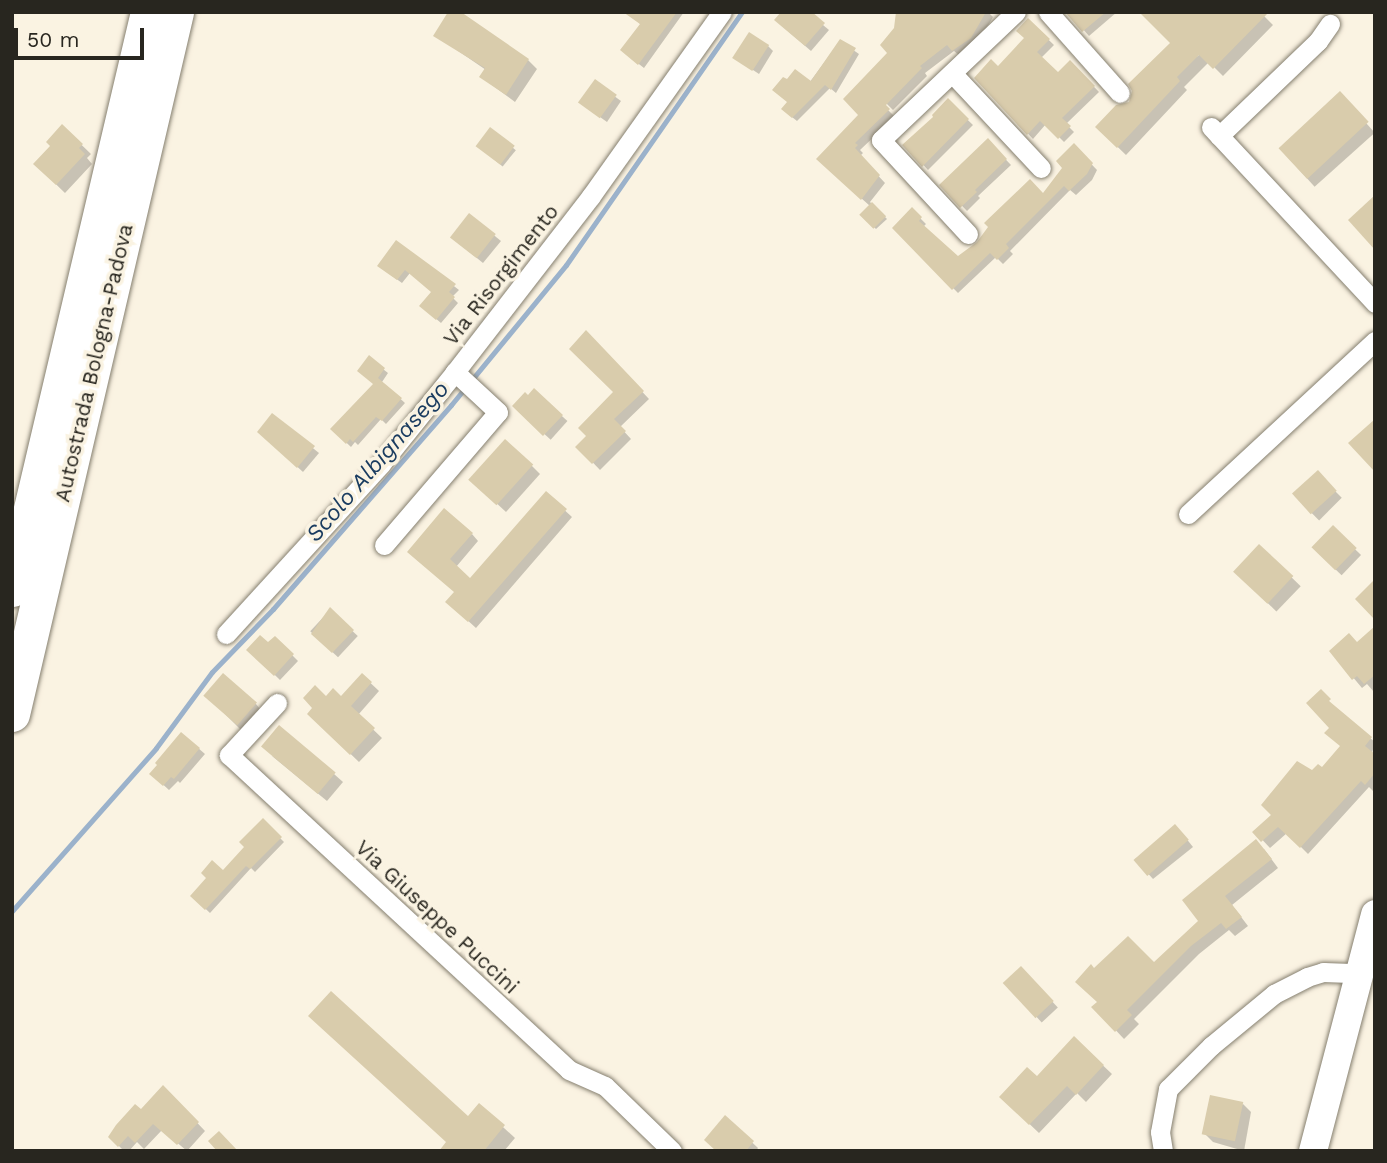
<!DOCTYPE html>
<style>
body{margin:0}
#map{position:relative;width:1387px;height:1163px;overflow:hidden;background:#faf3e2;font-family:"Work Sans",sans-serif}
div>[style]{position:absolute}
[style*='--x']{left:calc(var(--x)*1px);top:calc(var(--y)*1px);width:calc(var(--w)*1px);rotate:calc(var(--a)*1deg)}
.shadow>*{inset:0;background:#0003;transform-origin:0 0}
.stream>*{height:5px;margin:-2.5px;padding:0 2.5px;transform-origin:2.5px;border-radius:2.5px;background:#9bb2cb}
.building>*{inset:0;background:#d9ccac;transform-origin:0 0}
.roads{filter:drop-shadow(0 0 2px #857f6f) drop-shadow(0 0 2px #857f6f)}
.street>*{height:19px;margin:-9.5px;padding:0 9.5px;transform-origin:9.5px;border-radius:9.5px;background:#fff}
.secondary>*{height:28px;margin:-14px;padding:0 14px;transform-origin:14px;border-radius:14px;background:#fff}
.highway>*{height:35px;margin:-17.5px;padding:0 17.5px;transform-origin:17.5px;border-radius:17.5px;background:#fff}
span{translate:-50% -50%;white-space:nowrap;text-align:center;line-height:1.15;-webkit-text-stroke:7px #faf3e2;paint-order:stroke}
.street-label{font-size:21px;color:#28261f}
.water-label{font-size:23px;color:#1a3c60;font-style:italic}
.frame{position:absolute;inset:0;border:14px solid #28261f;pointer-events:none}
.scale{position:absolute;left:14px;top:28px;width:130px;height:32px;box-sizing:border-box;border:4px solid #28261f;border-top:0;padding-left:9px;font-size:21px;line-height:24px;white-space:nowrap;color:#28261f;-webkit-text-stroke:5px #faf3e2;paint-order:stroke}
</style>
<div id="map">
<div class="shadow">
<div style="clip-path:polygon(630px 12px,684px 12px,644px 68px,626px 54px,641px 25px)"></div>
<div style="clip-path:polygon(898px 12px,988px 12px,993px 17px,977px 44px,960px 56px,954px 51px,925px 73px,927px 76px,893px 110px,881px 98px,878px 100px,895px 117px,860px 150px,863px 153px,860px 156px,885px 183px,870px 202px,887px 219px,876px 229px,862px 215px,870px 206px,824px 165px,860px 115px,890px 53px)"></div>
<div style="clip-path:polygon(1068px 12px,1117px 12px,1089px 36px)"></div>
<div style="clip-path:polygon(1260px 12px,1273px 25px,1223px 76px,1209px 62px,1184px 87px,1187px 90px,1126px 155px,1097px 127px)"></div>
<div style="clip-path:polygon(1028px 20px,1054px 45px,1041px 58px,1058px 74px,1070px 62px,1099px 92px,1066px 124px,1074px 132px,1064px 142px,1046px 124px,1033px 139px,976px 78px,998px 68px,1026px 38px)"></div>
<div style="clip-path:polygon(823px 25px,829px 30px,811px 51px,782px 26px)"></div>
<div style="clip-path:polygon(435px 35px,528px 60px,537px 69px,515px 102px,481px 77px,486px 70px)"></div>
<div style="clip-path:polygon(840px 41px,859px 54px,836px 93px,830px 88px,797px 121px,787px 113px)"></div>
<div style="clip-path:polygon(768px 46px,773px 51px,759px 74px,735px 58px)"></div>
<div style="clip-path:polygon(595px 82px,621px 101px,607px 122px,586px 107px)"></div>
<div style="left:1340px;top:94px;width:52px;height:81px;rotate:48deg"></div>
<div style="clip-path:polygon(948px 101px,973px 125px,928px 170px,905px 145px,936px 117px)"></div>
<div style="clip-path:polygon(62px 126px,91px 154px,87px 158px,92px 164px,65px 193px,35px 164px,52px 146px)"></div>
<div style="left:491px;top:130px;width:32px;height:21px;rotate:39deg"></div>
<div style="clip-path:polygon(988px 141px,1011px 165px,978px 196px,980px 198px,967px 211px,942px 185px)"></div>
<div style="clip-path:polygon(1074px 146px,1097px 170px,1092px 180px,1076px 195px,1070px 190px,1010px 251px,1013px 254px,1003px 264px,996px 257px,958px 293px,894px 228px,912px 210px,926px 224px,923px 227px,958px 259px,1043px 195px,1064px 168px)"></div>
<div style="clip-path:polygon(469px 215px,501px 241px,483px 263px,457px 242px)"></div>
<div style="clip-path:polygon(397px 242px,459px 290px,452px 297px,458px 303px,441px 323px,421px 306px,433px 292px,410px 273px,402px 283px,384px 270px)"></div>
<div style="clip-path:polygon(586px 332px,649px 399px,620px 427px,631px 439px,600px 470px,578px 447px,589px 436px,616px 392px)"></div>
<div style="clip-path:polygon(369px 358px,388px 373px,382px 382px,405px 403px,386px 424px,381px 419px,358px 445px,355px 442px,351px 447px,332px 429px,375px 384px)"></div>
<div style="left:534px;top:391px;width:45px;height:25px;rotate:42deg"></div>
<div style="clip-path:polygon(273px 416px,319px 453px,303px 472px,259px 432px)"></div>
<div style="clip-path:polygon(531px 465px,540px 474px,506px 512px,480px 488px)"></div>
<div style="left:1317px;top:473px;width:35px;height:32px;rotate:45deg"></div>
<div style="clip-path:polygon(547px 494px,572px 517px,476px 628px,454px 608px,456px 592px,416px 559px,472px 534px,478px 541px,456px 567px,470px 580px)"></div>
<div style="left:1333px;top:528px;width:39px;height:28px;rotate:44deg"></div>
<div style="left:1259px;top:546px;width:58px;height:35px;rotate:44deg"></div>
<div style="left:330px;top:610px;width:38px;height:29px;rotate:43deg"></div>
<div style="clip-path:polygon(275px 638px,298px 661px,280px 680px,249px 650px,268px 645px)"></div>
<div style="clip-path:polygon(1357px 644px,1375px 656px,1374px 692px,1367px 684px,1362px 688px,1331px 651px)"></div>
<div style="clip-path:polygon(362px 675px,379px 691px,358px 715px,382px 738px,359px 762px,309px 714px,326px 698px,341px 698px)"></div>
<div style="clip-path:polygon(1321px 691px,1335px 709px,1375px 742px,1372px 753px,1375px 756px,1375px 789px,1373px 791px,1369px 787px,1308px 854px,1287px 833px,1270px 848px,1255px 832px,1313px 772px,1322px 769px,1342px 747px,1331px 728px)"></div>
<div style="clip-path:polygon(205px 694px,256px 704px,260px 709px,241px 730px)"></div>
<div style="clip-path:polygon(182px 734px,205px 754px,180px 783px,178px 781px,169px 790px,157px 779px)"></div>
<div style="clip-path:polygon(272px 756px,334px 774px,343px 782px,327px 801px)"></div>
<div style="clip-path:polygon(263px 821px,284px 842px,255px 872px,251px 868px,210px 913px,192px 896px,209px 878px,223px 873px,247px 847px)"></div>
<div style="clip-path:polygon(1181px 832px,1193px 847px,1153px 879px,1135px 859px)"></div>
<div style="clip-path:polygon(1264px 849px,1278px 868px,1232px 905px,1248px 926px,1235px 936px,1229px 930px,1199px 954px,1134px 1019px,1139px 1024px,1124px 1039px,1094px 1007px,1099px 1002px,1095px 970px,1154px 965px,1200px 921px)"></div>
<div style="left:1021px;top:968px;width:54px;height:22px;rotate:47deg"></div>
<div style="clip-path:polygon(1075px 1039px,1112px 1074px,1086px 1102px,1077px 1093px,1039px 1133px,1001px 1097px,1037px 1079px)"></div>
<div style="clip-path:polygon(163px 1087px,205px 1131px,187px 1151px,162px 1130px,144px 1149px,137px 1142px,129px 1151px,124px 1151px,110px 1137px,141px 1112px)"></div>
<div style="clip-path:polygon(1243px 1104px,1251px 1112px,1244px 1151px,1213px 1142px,1204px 1133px)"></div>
<div style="clip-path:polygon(479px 1105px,515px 1138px,504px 1151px,441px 1151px)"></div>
<div style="clip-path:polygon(726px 1118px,758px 1148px,756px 1151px,718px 1151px)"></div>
</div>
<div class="stream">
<div style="--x:12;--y:911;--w:217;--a:-48.5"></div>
<div style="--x:156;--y:748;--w:94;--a:-53.6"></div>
<div style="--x:212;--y:672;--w:88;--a:-45.9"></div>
<div style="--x:273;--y:609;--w:271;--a:-48.9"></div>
<div style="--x:451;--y:405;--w:181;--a:-50.6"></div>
<div style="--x:566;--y:265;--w:308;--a:-55.2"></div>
</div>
<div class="building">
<div style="clip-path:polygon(448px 12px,461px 12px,529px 59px,506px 95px,479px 77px,485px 68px,433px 36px)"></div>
<div style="clip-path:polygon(623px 12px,677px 12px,638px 65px,620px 50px,640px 24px)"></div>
<div style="clip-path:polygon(781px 12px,812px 12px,825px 23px,805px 46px,774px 20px)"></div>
<div style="clip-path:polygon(896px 12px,986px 12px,971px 38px,952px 51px,947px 45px,920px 66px,922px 68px,886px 105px,890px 109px,855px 143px,858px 145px,855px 148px,880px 175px,861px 200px,816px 159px,858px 115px,843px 99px,887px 53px,880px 45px,894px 28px)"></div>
<div style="clip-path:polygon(1065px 12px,1106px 12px,1082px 32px)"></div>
<div style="clip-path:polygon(1139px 12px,1269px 12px,1213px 69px,1199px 55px,1177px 77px,1180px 81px,1117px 148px,1095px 127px,1116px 105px,1129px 102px,1132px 91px,1128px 84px,1170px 43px)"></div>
<div style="clip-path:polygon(1028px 18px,1050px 39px,1037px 52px,1058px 72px,1070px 60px,1095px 86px,1062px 118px,1071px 126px,1058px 139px,1040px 121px,1027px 135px,974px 78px,991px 59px,998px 66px,1024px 38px,1016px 31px)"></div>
<div style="left:749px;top:32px;width:24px;height:31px;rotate:33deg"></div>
<div style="clip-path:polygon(840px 39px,856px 48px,831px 90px,825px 85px,792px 118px,781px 109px,787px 102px,772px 90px,783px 77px,787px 79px,795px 69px,811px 81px)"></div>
<div style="left:595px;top:79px;width:27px;height:29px;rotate:36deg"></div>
<div style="left:1340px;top:91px;width:42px;height:84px;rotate:47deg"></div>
<div style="clip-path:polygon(948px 98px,969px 119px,922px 167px,902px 145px,933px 117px,932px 115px)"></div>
<div style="clip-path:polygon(62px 124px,83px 144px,79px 148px,85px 154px,56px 185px,33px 164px,50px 146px,46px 142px)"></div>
<div style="left:490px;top:127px;width:31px;height:24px;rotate:37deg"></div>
<div style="clip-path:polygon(988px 138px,1007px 159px,975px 190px,977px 192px,960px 208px,939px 185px)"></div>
<div style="clip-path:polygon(1074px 143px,1093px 163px,1087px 174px,1069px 191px,1064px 186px,1006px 244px,1009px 248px,997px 260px,990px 253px,952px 290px,892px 228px,912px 207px,922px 217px,919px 221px,958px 256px,977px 242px,988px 227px,984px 223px,1030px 179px,1043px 193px,1062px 168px,1056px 161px)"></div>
<div style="clip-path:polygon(1375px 195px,1375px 250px,1348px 220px)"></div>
<div style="left:872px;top:202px;width:20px;height:18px;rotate:45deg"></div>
<div style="left:469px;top:213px;width:34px;height:31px;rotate:38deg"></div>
<div style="clip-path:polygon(396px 240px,456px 284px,449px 292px,455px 297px,436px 320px,419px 306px,431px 292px,405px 270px,397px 280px,377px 266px)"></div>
<div style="clip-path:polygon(586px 330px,644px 391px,614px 419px,626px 431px,592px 464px,575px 447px,586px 436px,578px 428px,613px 392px,569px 349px)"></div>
<div style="clip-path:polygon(369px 355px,385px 368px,378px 378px,402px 398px,382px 421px,376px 417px,353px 442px,350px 439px,346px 444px,330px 429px,373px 384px,357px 371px)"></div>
<div style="clip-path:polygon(534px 388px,563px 415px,543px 436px,512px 406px,525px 392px,528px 395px)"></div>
<div style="clip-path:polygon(272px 413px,315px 446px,297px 468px,257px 432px)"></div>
<div style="clip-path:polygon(1375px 419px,1375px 472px,1348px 443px)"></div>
<div style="left:505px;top:439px;width:38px;height:55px;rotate:42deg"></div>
<div style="left:1318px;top:470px;width:28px;height:35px;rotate:48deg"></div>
<div style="clip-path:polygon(546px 491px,567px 509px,468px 622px,445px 602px,454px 592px,407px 552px,444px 508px,473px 533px,450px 559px,470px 578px)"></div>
<div style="left:1333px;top:525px;width:33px;height:31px;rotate:44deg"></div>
<div style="left:1259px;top:544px;width:47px;height:38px;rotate:43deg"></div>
<div style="clip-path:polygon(1375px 579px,1375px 620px,1355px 599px)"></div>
<div style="clip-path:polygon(330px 607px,354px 630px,332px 653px,311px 634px)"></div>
<div style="clip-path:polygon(1375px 626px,1375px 675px,1364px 684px,1357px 676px,1352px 680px,1329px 651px,1349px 633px,1357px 642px)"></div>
<div style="clip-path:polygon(260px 635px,268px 642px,275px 636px,294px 654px,274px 676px,246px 650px)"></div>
<div style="left:223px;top:673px;width:45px;height:30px;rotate:41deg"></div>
<div style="clip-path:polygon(362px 673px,372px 682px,351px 706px,375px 728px,350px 755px,307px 714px,312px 708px,303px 698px,315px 685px,326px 696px,333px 688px,341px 696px)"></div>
<div style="clip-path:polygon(1321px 689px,1331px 699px,1329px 701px,1372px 737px,1365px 746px,1375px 754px,1375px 773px,1365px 785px,1361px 781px,1300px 848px,1278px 827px,1261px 842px,1252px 832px,1271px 815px,1261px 805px,1297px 761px,1312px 770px,1318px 764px,1322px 767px,1340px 746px,1324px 733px,1329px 728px,1306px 703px)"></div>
<div style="left:279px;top:725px;width:74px;height:28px;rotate:40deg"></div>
<div style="clip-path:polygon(181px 732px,200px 748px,174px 779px,171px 777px,163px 786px,149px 774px,157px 765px,155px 763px)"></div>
<div style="clip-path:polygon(263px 818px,282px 837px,250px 869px,246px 866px,205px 910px,190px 896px,206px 878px,201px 873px,212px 860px,223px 870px,244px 847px,239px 842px)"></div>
<div style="left:1175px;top:824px;width:21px;height:55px;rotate:49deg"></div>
<div style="clip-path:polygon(1256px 839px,1272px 859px,1225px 896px,1242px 917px,1226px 929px,1221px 923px,1191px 946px,1127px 1010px,1132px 1015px,1115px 1032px,1091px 1007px,1097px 1002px,1075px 982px,1091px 964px,1094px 968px,1128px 936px,1154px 962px,1198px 921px,1182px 900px)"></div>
<div style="left:1021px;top:966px;width:48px;height:25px;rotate:47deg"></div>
<div style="clip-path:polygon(331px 991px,468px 1116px,479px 1103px,505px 1125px,484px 1151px,439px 1151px,446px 1142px,308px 1016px)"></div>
<div style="clip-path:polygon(1074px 1036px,1104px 1065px,1076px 1095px,1067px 1086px,1029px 1125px,999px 1097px,1027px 1067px,1037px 1076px)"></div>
<div style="clip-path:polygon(163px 1085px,199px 1122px,177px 1145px,153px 1124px,135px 1143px,128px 1136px,118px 1147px,108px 1137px,116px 1125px,135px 1104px,141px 1109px)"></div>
<div style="left:1210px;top:1095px;width:34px;height:40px;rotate:12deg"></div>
<div style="clip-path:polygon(725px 1115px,754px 1141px,746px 1151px,716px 1151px,704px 1140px)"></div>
<div style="clip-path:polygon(219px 1131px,238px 1151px,217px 1151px,208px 1141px)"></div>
</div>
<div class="roads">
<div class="street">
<div style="--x:1048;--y:12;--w:108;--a:48.4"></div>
<div style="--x:952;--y:73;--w:130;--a:46.9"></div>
<div style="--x:1211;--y:127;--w:241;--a:47"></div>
<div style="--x:1219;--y:136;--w:137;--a:-43.8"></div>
<div style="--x:1318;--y:41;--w:21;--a:-55"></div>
<div style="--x:968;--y:234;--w:128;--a:-132.8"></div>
<div style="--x:881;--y:140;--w:186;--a:-43.5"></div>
<div style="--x:1188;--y:514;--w:255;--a:-42.8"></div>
<div style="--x:384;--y:545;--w:175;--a:-49.4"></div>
<div style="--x:498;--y:412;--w:59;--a:-137.1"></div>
<div style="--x:226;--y:634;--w:230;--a:-47.6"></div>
<div style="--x:381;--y:464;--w:118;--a:-51.2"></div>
<div style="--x:455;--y:372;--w:222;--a:-52.3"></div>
<div style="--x:591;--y:196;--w:226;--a:-54.6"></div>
<div style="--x:277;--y:703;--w:71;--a:132.7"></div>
<div style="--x:229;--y:755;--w:463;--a:42.8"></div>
<div style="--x:569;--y:1070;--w:39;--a:24"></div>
<div style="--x:605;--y:1086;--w:93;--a:44.1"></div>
<div style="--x:1163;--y:1151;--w:19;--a:-99"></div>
<div style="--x:1160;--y:1132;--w:44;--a:-79.5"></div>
<div style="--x:1168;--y:1089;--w:61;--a:-45"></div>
<div style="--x:1211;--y:1046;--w:82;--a:-39.5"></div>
<div style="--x:1274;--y:994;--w:37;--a:-27"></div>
<div style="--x:1307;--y:977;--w:17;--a:-17"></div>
<div style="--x:1323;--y:972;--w:35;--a:2"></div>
</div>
<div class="secondary">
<div style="--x:1313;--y:1151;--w:245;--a:-75.3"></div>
</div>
<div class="highway">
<div style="--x:12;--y:589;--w:593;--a:-76.74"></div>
<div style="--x:12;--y:714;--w:721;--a:-76.85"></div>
</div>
</div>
<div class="street-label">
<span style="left:501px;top:275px;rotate:-52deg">Via Risorgimento</span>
<span style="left:94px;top:363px;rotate:-77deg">Autostrada Bologna-Padova</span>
<span style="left:437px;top:917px;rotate:43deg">Via Giuseppe Puccini</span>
</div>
<div class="water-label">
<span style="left:378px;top:462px;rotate:-49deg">Scolo Albignasego</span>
</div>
<div class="frame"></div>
<div class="scale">50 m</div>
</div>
